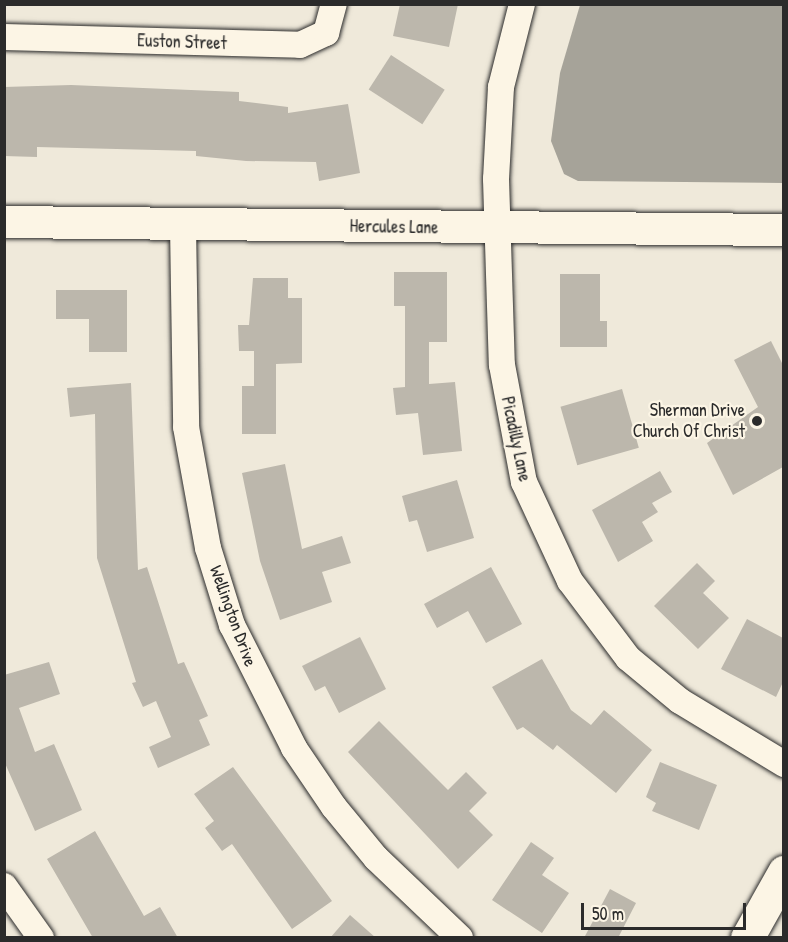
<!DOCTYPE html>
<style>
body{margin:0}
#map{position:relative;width:788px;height:942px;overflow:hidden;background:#efe9da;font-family:"Patrick Hand",sans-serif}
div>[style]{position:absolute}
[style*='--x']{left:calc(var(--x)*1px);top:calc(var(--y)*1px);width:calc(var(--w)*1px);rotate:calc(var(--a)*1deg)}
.water>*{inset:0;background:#a6a399}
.building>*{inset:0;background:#bcb7ac;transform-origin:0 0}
.roads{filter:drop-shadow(0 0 2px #2b2b2b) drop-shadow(0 0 2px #2b2b2b)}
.minor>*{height:26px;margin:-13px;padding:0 13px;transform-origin:13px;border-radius:13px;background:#fcf5e5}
.tertiary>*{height:32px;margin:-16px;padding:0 16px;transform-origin:16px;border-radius:16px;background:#fcf5e5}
.secondary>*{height:33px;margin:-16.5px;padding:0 16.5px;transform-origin:16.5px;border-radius:16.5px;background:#fcf5e5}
.dots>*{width:16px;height:16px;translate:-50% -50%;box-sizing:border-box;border:3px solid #fcf5e5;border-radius:50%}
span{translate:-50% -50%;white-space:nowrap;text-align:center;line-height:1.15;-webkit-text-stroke:4.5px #fcf5e5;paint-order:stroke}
.street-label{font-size:18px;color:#2b2b2b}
.poi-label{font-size:18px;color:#2b2b2b}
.right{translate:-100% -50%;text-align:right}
.frame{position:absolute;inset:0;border:6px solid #2b2b2b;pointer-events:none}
.scale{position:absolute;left:581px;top:903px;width:165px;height:27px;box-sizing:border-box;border:3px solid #2b2b2b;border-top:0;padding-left:8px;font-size:18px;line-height:21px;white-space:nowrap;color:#2b2b2b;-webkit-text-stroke:4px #fcf5e5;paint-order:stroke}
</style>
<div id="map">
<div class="water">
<div style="clip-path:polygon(580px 5px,783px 5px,783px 183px,578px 181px,564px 174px,551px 141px,560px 73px)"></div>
</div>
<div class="building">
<div style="clip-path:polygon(400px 4px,458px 4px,449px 47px,393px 36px)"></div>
<div style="left:391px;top:55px;width:64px;height:41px;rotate:33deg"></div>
<div style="clip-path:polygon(71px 85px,239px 92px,239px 101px,288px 107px,288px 113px,348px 104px,360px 173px,319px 181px,316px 162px,246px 161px,196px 156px,196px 151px,37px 147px,37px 157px,4px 156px,4px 87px)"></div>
<div style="clip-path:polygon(394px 272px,447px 272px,447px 342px,429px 342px,429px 384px,455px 382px,462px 451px,423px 455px,418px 413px,396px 415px,393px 388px,405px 387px,405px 306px,394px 306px)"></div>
<div style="clip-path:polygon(560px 274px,600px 274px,600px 321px,607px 321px,607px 347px,560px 347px)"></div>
<div style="clip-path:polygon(253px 278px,288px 278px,288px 298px,302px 298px,302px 363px,276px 364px,276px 434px,242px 434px,242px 386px,254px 386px,254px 351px,239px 351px,238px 325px,249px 325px)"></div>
<div style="clip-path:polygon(56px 290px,127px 290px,127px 352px,89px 352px,89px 319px,56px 319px)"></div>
<div style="clip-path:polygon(771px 341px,783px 365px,783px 467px,733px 495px,707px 443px,758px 407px,734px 360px)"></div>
<div style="clip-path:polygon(131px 383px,138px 570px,147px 567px,178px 664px,184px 662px,208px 716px,199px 720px,210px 745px,158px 768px,149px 747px,171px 737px,156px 701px,143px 707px,132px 683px,136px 682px,97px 558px,95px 414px,70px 417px,67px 388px)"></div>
<div style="left:622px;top:389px;width:61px;height:64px;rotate:74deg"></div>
<div style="clip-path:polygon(285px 464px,302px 549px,342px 536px,351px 563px,322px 572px,332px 602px,280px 620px,260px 561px,242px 473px)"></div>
<div style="clip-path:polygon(660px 471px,672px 492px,652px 503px,658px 512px,642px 522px,653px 541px,618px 562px,592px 510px)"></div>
<div style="clip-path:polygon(457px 480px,474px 538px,427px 552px,417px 520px,409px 522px,402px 496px)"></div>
<div style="clip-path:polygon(697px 563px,715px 581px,703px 593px,729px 618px,698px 649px,654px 606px)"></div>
<div style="clip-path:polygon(491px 567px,522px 624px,486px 643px,468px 611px,437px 628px,424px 604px)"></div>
<div style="clip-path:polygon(747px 619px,783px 638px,783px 682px,776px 697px,721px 669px)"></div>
<div style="clip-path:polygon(360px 637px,386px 689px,339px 713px,325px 686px,315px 691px,302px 666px)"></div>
<div style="clip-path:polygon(542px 659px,571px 710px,591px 725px,604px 710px,652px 750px,616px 793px,557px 745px,553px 750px,523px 727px,517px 730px,492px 687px)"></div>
<div style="clip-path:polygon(49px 662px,60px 694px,19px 708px,35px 752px,54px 744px,82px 810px,35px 831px,4px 761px,4px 675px)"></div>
<div style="clip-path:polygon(379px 721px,448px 790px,466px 772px,487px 793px,469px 811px,493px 835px,458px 869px,348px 752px)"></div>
<div style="clip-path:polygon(660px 762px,717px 785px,699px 830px,652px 811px,656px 803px,646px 797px)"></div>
<div style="clip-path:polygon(233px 767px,332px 901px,292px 929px,232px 844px,222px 851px,205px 828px,214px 821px,194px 794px)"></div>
<div style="clip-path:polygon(95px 831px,144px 916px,160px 907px,178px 938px,93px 938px,47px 859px)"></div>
<div style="clip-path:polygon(531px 842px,554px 858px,542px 875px,569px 893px,542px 933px,492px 900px)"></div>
<div style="clip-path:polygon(610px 889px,636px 903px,618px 938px,584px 938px)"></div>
<div style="clip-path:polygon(350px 915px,376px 938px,330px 938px)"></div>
</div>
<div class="roads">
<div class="minor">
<div style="--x:522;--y:4;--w:86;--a:104.2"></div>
<div style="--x:501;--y:87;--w:92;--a:93.1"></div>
<div style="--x:496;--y:179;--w:186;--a:88.2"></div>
<div style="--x:502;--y:365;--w:119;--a:79.4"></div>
<div style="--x:524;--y:482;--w:109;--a:65.1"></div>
<div style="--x:570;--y:581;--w:96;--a:53"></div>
<div style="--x:628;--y:658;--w:67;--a:39.6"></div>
<div style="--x:680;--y:701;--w:122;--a:31.2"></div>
<div style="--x:4;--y:37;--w:296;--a:1.5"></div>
<div style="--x:300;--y:45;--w:29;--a:-25"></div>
<div style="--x:326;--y:33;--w:30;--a:-75"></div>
<div style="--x:183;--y:225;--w:202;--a:89.1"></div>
<div style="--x:186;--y:427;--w:123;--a:79.7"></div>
<div style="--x:208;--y:548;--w:81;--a:72.7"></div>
<div style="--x:232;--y:625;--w:138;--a:63.2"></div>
<div style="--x:294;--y:748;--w:71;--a:55.9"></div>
<div style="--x:334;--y:807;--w:66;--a:50.5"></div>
<div style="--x:376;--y:858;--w:116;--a:43.6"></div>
<div style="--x:4;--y:886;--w:64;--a:54.6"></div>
</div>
<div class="tertiary">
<div style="--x:4;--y:222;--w:780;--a:0.59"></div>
</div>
<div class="secondary">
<div style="--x:747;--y:938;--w:76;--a:-60.7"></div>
</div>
</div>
<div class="dots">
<div style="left:757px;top:421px;background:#2b2b2b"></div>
</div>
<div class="street-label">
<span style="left:182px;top:42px;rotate:2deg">Euston Street</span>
<span style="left:394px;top:227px;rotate:1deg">Hercules Lane</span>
<span style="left:516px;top:439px;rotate:78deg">Picadilly Lane</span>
<span style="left:233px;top:616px;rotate:70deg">Wellington Drive</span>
</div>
<div class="poi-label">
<span class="right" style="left:745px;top:421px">Sherman Drive<br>Church Of Christ</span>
</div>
<div class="frame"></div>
<div class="scale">50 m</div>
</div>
